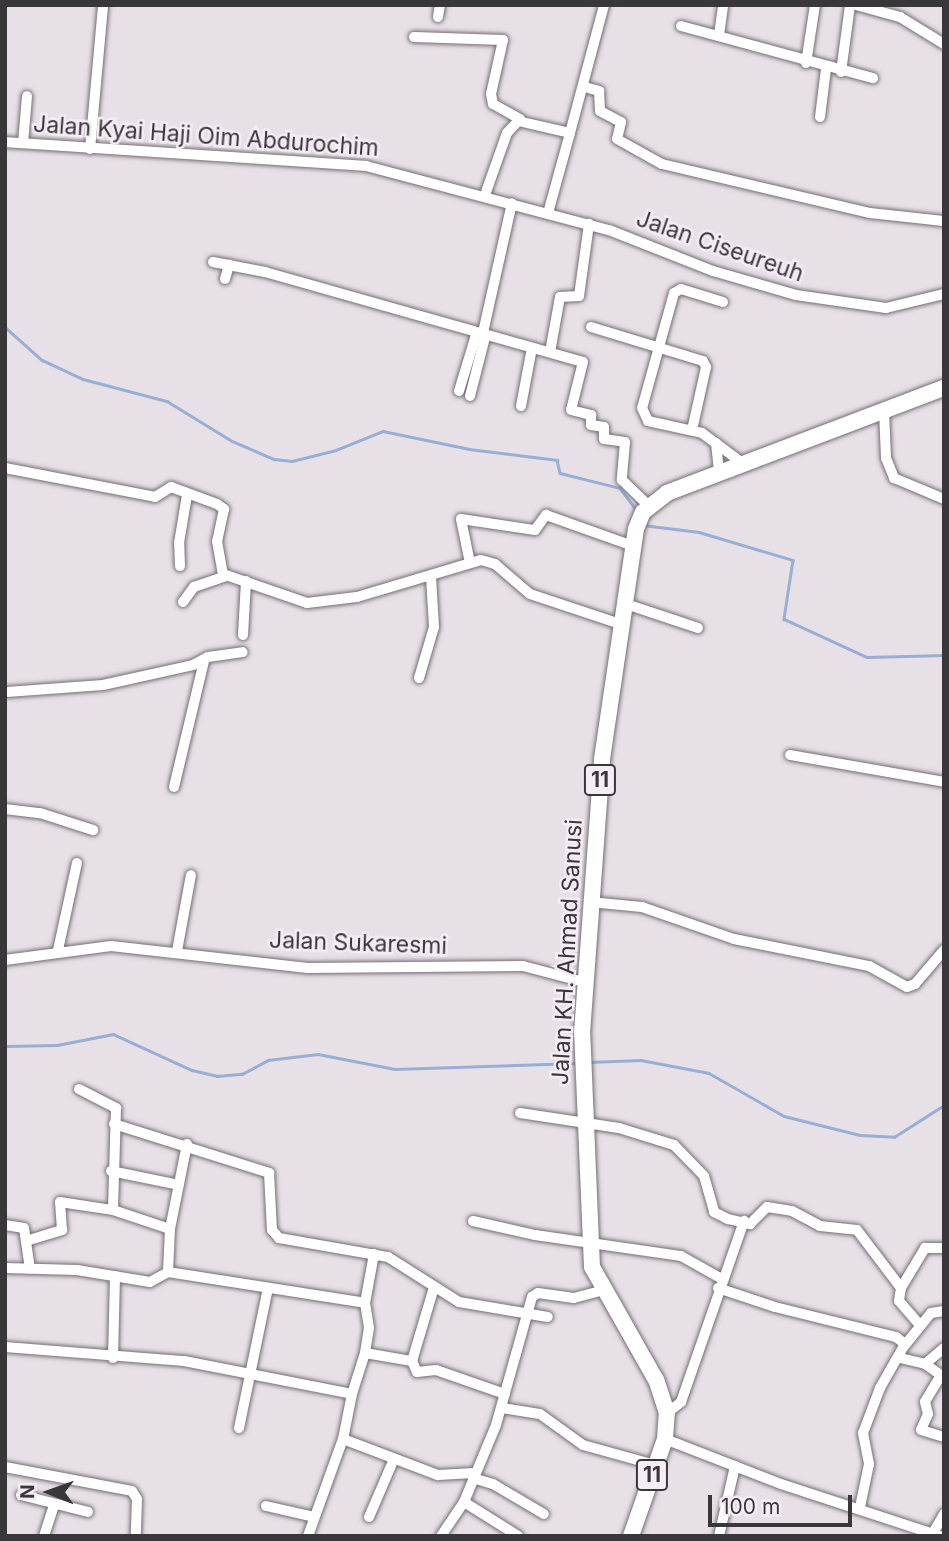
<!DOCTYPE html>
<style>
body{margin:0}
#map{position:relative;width:949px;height:1541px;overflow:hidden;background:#e7e0e7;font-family:Inter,sans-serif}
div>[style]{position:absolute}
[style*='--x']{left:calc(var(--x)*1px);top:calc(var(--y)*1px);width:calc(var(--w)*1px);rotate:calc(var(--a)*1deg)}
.stream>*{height:2.5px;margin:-1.25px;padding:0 1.25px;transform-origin:1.25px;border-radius:1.25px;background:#97afd4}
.roads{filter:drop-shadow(0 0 2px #746e75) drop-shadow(0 0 2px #746e75)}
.minor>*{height:10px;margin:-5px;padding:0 5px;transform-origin:5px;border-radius:5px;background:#fff}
.highway>*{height:16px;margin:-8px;padding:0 8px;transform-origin:8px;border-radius:8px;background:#fff}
span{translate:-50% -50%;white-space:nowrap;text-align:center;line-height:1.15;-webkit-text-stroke:5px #f4edf5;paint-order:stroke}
.shield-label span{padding:2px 5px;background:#f4edf5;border:2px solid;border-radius:5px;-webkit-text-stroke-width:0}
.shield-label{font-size:21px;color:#3a373a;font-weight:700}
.street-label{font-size:23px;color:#3a373a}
.frame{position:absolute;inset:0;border:7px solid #3a373a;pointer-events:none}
.north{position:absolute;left:14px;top:1457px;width:70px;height:70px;-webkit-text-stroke:5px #f4edf5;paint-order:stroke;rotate:271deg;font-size:19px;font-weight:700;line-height:28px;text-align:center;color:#3a373a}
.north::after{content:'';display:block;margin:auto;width:24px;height:32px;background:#3a373a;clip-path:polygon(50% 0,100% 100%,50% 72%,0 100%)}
.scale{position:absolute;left:708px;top:1495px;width:144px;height:32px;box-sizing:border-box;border:4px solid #3a373a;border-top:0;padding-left:9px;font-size:21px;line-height:24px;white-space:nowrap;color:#3a373a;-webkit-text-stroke:5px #f4edf5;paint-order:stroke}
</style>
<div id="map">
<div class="stream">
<div style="--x:5;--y:327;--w:50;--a:41.7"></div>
<div style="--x:42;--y:360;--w:45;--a:24.9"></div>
<div style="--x:83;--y:379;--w:87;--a:14.7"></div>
<div style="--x:167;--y:401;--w:76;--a:31.6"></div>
<div style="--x:232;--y:441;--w:46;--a:23.2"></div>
<div style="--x:274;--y:459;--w:18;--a:6"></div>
<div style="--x:292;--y:461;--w:45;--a:-14"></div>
<div style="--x:336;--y:450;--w:51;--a:-22"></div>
<div style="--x:383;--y:431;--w:88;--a:11.8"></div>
<div style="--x:469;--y:449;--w:89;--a:7.1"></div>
<div style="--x:557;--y:460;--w:13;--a:77"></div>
<div style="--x:560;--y:473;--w:62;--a:14"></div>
<div style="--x:620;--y:488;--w:26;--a:53"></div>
<div style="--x:643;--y:525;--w:56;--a:7.1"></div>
<div style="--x:699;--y:532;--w:98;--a:16.6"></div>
<div style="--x:793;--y:560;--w:60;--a:98.7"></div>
<div style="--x:784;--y:619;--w:91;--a:24.6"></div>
<div style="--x:867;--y:657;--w:77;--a:-1.5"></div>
<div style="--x:5;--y:1046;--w:52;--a:-1.1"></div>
<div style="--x:57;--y:1045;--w:57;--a:-11.1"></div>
<div style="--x:113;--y:1034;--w:87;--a:24.5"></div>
<div style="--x:192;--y:1070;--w:26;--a:13"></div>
<div style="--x:217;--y:1076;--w:25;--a:-5"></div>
<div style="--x:242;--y:1074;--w:30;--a:-28"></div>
<div style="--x:268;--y:1060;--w:50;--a:-6.8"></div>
<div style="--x:318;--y:1054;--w:78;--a:11"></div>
<div style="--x:395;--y:1069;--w:183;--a:-1.9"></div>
<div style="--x:588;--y:1062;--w:53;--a:-2.2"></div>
<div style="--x:641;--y:1060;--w:69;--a:10.8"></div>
<div style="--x:709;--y:1073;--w:86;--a:29.8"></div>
<div style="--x:784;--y:1116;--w:78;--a:14"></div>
<div style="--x:860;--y:1135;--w:34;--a:3"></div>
<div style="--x:894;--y:1137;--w:59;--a:-32.6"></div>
</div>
<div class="roads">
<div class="minor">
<div style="--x:856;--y:5;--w:46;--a:15.3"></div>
<div style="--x:900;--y:17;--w:52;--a:31.5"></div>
<div style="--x:438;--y:17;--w:12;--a:-81"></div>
<div style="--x:681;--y:26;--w:199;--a:15.2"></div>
<div style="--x:719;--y:35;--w:30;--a:-82"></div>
<div style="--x:414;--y:37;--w:89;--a:1.9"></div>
<div style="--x:503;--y:40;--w:55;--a:102.5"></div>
<div style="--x:491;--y:94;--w:10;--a:79"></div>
<div style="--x:493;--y:104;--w:31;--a:29"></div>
<div style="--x:806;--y:63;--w:59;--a:-81.2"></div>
<div style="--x:841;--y:72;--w:68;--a:-82.3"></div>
<div style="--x:585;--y:87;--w:15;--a:16"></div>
<div style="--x:599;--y:91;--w:20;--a:87"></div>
<div style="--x:600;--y:111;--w:24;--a:28"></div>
<div style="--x:621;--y:122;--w:17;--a:103"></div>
<div style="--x:617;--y:139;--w:51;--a:29.1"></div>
<div style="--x:662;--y:164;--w:214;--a:13.3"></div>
<div style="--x:870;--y:213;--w:74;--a:6.2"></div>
<div style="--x:820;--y:117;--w:48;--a:-82.9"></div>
<div style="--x:5;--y:142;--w:362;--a:3.8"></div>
<div style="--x:366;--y:166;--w:251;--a:14.8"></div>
<div style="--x:609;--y:230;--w:112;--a:21.5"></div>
<div style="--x:713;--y:271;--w:86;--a:16.1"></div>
<div style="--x:796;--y:295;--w:91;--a:8.2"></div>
<div style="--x:886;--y:308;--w:60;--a:-13.6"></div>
<div style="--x:23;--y:143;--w:47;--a:-85.1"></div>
<div style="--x:90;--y:149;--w:145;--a:-84.8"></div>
<div style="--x:485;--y:195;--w:66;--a:-70.5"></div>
<div style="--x:507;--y:133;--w:16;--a:-47"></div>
<div style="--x:518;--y:121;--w:53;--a:13"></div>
<div style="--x:570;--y:133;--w:132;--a:-75.1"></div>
<div style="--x:548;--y:213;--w:83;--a:-74.6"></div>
<div style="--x:213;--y:262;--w:53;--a:10.9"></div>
<div style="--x:265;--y:272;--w:330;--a:15.8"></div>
<div style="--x:583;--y:362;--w:49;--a:104"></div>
<div style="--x:571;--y:410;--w:21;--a:14"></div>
<div style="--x:591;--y:415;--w:10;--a:90"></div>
<div style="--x:591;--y:425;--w:13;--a:9"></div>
<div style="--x:604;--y:427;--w:12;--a:90"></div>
<div style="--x:604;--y:439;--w:21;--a:8"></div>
<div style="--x:625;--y:442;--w:38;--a:95"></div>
<div style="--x:622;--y:480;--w:37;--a:44"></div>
<div style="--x:225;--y:279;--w:15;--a:-74"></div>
<div style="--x:723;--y:302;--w:44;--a:-162.8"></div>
<div style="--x:681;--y:289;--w:8;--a:150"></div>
<div style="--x:674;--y:293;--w:119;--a:105.5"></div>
<div style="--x:642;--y:408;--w:14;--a:65"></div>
<div style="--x:648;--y:421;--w:55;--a:12.5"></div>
<div style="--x:702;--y:433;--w:49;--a:36.6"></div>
<div style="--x:591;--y:327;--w:117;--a:16.9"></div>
<div style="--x:703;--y:361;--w:7;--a:63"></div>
<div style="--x:706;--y:367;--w:65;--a:102.5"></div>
<div style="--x:482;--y:337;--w:137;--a:-77.4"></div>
<div style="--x:550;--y:352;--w:56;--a:-79.7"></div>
<div style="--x:560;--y:297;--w:19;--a:-3"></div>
<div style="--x:579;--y:296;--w:73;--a:-82.1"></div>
<div style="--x:459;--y:391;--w:59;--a:-73.1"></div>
<div style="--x:470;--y:396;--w:61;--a:-75.7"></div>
<div style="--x:521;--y:406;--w:59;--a:-79.3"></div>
<div style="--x:884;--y:410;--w:48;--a:87.6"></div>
<div style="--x:886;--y:458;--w:22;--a:68"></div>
<div style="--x:894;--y:478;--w:54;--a:22.8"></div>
<div style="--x:716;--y:443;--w:27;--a:84"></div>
<div style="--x:5;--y:468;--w:153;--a:10.9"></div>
<div style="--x:155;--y:497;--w:19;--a:-32"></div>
<div style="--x:171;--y:487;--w:49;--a:20.3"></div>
<div style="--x:217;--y:504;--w:9;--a:36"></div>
<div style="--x:224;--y:509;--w:33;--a:102"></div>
<div style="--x:217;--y:541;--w:34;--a:80"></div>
<div style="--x:223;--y:574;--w:89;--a:19"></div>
<div style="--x:307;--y:603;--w:50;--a:-6.8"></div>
<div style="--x:357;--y:597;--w:129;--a:-16.6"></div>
<div style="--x:481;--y:560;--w:15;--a:16"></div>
<div style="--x:495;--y:564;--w:46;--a:40.6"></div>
<div style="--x:530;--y:594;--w:95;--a:18.4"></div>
<div style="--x:470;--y:563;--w:45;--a:-101.6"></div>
<div style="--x:461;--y:519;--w:75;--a:8.5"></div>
<div style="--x:535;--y:530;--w:19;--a:-54"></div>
<div style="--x:546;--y:515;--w:92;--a:19.6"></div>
<div style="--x:180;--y:566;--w:23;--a:-92"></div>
<div style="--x:179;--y:543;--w:49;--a:-80.5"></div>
<div style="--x:183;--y:602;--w:19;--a:-54"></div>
<div style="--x:194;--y:587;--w:34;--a:-19"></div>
<div style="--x:623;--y:603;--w:79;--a:18.4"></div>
<div style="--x:243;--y:635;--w:54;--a:-86.8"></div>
<div style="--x:419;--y:678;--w:53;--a:-73.6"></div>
<div style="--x:434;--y:627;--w:51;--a:-93.4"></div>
<div style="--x:7;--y:692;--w:96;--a:-4.2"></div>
<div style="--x:103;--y:685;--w:92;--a:-12.5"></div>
<div style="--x:193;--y:665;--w:17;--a:-28"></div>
<div style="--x:208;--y:657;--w:35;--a:-8"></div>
<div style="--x:790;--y:755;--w:156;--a:9.9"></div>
<div style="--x:174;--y:787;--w:130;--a:-76.6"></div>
<div style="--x:5;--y:809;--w:35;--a:7"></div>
<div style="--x:40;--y:813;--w:56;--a:17.8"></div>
<div style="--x:590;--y:902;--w:52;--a:5.5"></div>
<div style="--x:642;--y:907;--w:97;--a:19.2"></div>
<div style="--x:734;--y:939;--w:138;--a:11.3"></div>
<div style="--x:869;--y:966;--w:43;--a:28.9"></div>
<div style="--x:907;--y:987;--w:9;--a:-21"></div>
<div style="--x:915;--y:984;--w:45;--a:-49.5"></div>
<div style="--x:58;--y:950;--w:89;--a:-77.7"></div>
<div style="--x:177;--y:951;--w:77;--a:-79.6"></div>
<div style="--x:5;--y:960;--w:107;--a:-7.5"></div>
<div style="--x:111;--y:946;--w:198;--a:6.4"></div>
<div style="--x:308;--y:968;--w:215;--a:-0.5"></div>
<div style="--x:523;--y:966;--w:63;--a:14.7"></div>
<div style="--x:79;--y:1089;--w:42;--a:27.2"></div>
<div style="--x:116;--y:1108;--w:102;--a:91.7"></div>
<div style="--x:113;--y:1210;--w:60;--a:18.4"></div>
<div style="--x:520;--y:1113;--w:100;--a:8.6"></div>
<div style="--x:619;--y:1128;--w:58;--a:17.2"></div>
<div style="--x:674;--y:1145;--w:43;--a:45.9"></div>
<div style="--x:704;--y:1176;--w:37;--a:74"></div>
<div style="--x:714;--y:1212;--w:16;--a:27"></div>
<div style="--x:728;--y:1219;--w:23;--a:13"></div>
<div style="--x:750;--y:1224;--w:24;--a:-45"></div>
<div style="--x:767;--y:1207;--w:25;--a:9"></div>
<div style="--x:792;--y:1211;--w:32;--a:28"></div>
<div style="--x:820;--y:1226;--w:37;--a:6"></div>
<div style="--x:857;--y:1230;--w:73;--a:52.8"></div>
<div style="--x:901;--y:1288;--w:13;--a:99"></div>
<div style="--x:899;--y:1301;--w:30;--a:49"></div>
<div style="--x:114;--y:1124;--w:163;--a:17.5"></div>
<div style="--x:269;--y:1173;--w:57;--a:87"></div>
<div style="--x:272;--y:1230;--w:11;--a:49"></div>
<div style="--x:279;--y:1238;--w:111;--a:9.9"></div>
<div style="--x:388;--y:1257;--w:84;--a:32.4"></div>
<div style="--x:459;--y:1302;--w:90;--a:9.6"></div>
<div style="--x:187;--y:1144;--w:87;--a:101.3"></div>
<div style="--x:170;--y:1229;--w:43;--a:92.7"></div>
<div style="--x:168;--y:1272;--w:199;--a:8.9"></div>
<div style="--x:111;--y:1171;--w:69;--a:11.6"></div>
<div style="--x:473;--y:1221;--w:64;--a:12.7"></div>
<div style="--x:535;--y:1235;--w:148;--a:8.2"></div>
<div style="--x:681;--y:1256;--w:47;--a:29.3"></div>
<div style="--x:5;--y:1225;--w:19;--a:9"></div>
<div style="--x:24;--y:1228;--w:41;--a:81.7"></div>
<div style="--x:26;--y:1241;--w:38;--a:-17"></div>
<div style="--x:62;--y:1230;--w:28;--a:-94"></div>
<div style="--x:60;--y:1202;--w:54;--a:8.6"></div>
<div style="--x:5;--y:1268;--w:72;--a:1.6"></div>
<div style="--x:77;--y:1270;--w:74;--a:9.3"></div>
<div style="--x:150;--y:1282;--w:21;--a:-29"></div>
<div style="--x:718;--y:1288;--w:60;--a:18.4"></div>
<div style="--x:775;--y:1307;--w:125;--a:13.9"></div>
<div style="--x:896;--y:1337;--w:11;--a:38"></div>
<div style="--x:905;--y:1344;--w:51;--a:119.6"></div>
<div style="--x:880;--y:1388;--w:48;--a:110.7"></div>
<div style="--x:863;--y:1433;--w:32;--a:79"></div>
<div style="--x:869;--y:1464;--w:44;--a:101.8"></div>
<div style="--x:901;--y:1288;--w:47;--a:-59"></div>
<div style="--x:925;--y:1248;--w:19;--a:0"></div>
<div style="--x:905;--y:1345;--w:41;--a:-50.9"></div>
<div style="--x:931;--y:1313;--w:13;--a:-9"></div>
<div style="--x:5;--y:1347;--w:180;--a:4.5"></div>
<div style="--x:184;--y:1361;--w:171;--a:11.1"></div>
<div style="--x:352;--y:1394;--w:43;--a:-72.4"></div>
<div style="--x:365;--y:1353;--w:48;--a:9.7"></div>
<div style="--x:412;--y:1361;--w:77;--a:-73.4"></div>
<div style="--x:365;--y:1353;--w:25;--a:-81"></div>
<div style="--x:369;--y:1328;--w:25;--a:-99"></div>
<div style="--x:365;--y:1303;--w:50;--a:-79.6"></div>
<div style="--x:113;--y:1358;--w:82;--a:-88.6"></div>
<div style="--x:900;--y:1358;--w:26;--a:13"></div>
<div style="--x:925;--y:1364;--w:25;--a:-40"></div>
<div style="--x:412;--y:1361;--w:12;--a:66"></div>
<div style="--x:417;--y:1372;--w:19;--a:-6"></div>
<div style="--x:436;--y:1370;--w:73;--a:19.2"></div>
<div style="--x:925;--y:1364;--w:19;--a:35"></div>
<div style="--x:941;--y:1375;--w:31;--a:121"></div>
<div style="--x:925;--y:1402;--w:12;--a:76"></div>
<div style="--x:928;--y:1414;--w:17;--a:114"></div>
<div style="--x:921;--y:1430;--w:24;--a:17"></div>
<div style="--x:502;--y:1408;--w:38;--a:9"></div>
<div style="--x:540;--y:1414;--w:53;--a:35.8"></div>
<div style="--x:583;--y:1445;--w:75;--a:15.5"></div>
<div style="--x:667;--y:1413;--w:18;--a:-38"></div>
<div style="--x:681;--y:1402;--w:192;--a:-70.8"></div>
<div style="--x:239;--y:1428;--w:143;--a:-78.3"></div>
<div style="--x:343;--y:1439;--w:102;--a:20.8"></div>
<div style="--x:438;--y:1475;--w:36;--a:-3"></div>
<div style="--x:665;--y:1439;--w:124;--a:21.2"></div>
<div style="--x:781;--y:1484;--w:167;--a:18.1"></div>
<div style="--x:5;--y:1467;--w:129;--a:10.7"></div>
<div style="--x:132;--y:1491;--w:9;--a:58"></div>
<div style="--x:137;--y:1499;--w:37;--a:92"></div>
<div style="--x:473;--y:1478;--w:21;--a:17"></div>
<div style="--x:493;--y:1484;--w:59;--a:30.5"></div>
<div style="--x:21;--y:1495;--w:69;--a:14.2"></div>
<div style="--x:464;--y:1502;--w:64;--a:32.2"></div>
<div style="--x:266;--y:1506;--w:49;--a:12.9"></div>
<div style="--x:369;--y:1517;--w:63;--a:-66.7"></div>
<div style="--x:933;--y:1533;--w:22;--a:-60"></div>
<div style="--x:44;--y:1536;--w:33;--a:-72"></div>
<div style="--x:308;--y:1536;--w:103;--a:-70.2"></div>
<div style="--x:343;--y:1439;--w:46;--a:-78.7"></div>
<div style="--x:441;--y:1536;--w:41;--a:-55.9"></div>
<div style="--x:464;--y:1502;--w:83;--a:-67.4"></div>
<div style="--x:496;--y:1425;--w:133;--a:-74.3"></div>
<div style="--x:532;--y:1297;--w:7;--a:-34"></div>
<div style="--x:538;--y:1293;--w:36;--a:8"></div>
<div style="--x:574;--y:1298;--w:30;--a:-15"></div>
<div style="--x:719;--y:1536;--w:72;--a:-77.1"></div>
</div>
<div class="highway">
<div style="--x:631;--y:1536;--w:103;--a:-70.7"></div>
<div style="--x:665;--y:1439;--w:26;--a:-86"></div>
<div style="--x:667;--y:1413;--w:35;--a:-108"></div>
<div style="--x:656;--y:1380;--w:130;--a:-119.5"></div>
<div style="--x:592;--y:1267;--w:234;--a:-92.4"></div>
<div style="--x:582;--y:1033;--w:275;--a:-85.8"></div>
<div style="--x:602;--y:759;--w:232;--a:-81.6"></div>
<div style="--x:636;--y:529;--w:18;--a:-68"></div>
<div style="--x:643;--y:512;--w:31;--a:-38"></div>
<div style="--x:667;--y:493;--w:296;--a:-20.8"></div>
</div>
</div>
<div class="shield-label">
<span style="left:600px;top:780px">11</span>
<span style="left:652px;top:1475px">11</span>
</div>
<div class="street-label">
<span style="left:206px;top:136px;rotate:4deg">Jalan Kyai Haji Oim Abdurochim</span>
<span style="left:720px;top:246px;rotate:19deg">Jalan Ciseureuh</span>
<span style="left:358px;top:943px;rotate:2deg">Jalan Sukaresmi</span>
<span style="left:567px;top:952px;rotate:-87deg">Jalan KH. Ahmad Sanusi</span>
</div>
<div class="frame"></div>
<div class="north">N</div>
<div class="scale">100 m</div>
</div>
